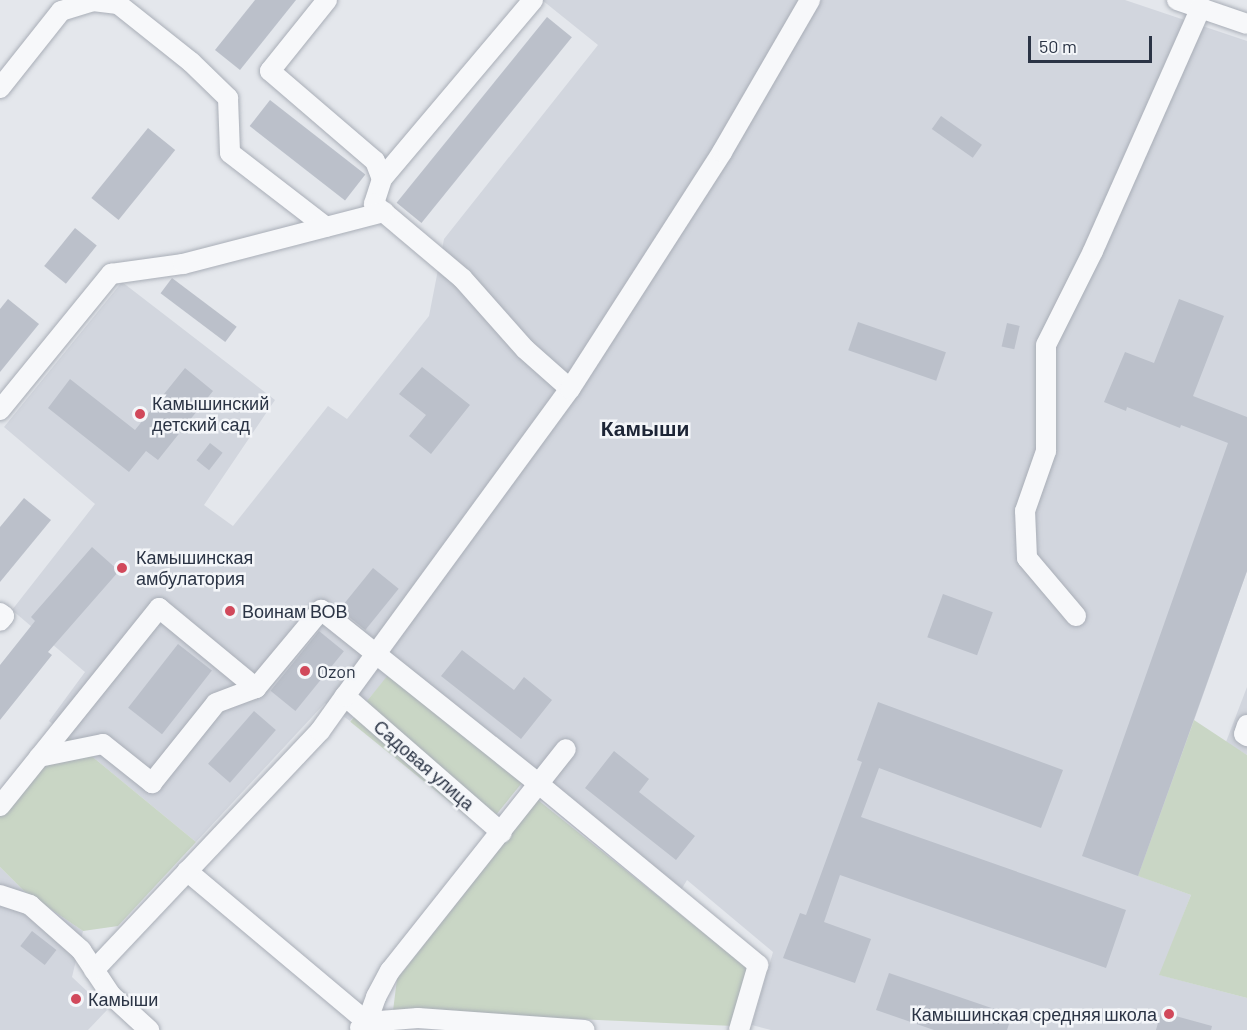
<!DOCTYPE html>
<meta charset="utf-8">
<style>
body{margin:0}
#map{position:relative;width:1247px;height:1030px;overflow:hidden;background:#e4e7ec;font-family:Barlow,sans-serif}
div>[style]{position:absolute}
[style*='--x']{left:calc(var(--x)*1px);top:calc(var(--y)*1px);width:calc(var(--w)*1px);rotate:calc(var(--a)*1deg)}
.built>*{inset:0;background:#d2d6de}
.green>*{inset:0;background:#c9d6c5;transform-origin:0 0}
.building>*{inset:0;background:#bbc0ca;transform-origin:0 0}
.roads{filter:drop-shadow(0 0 2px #a9aeb7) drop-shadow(0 0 2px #a9aeb7)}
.minor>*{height:20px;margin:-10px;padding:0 10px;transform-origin:10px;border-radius:10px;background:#f7f8fa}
.dots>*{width:16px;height:16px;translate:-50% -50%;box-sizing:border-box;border:3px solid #f4f6f9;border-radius:50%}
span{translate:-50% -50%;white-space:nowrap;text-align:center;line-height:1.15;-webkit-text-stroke:5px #f4f6f9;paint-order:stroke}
.poi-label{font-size:18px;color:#2b3445}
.left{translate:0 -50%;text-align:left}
.right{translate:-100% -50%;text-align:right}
.street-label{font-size:18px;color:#2b3445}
.quarter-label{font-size:21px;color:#1d2536;font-weight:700}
.scale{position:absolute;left:1028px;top:36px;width:124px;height:27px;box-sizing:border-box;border:3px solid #2b3445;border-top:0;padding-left:8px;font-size:18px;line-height:21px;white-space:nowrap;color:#2b3445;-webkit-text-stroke:4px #f4f6f9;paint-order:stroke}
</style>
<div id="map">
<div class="built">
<div style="clip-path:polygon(542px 0,1125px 0,1247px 41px,1247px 571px,1139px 876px,1191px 895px,1160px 975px,1247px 998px,1247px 1030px,771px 1030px,752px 1025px,773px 952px,687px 880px,671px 907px,389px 675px,350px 721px,325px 703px,196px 842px,49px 721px,85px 672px,12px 610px,95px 504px,4px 427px,122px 282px,275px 400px,204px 505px,233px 526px,328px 406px,347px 419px,429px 316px,444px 239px,598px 45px)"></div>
<div style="clip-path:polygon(1247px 687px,1247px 755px,1226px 742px)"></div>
<div style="clip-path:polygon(0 867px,24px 891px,83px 931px,72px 977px,107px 1010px,88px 1030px,0 1030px)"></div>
</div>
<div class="green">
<div style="left:388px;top:675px;width:172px;height:60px;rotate:39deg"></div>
<div style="clip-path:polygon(1194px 720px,1247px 755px,1247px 998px,1159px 975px,1191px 895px,1138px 876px)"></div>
<div style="clip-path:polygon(66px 735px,196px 842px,118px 926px,83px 931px,24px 891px,0 867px,0 815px)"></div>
<div style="clip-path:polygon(538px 800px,750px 970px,734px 1026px,393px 1011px,397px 979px)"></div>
</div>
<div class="building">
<div style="clip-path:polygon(255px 0,296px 0,240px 70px,215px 50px)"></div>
<div style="left:547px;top:17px;width:32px;height:239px;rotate:39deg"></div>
<div style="left:270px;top:100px;width:121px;height:33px;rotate:38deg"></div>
<div style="left:941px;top:116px;width:50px;height:16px;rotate:35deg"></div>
<div style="left:148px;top:128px;width:35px;height:90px;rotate:39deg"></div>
<div style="left:75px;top:228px;width:28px;height:49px;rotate:39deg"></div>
<div style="left:172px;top:278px;width:81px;height:19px;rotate:37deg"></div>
<div style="clip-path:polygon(8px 299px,39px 324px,0 372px,0 309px)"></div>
<div style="clip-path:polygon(1179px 299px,1224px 316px,1193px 396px,1247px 417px,1247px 571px,1138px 876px,1082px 856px,1228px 443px,1181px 425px,1180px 428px,1127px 407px,1126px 411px,1104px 402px,1125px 352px,1154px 363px)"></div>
<div style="left:858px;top:322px;width:93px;height:30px;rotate:19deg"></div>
<div style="left:1007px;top:323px;width:13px;height:24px;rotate:13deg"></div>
<div style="clip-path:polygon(422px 367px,470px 405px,431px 454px,409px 436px,426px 415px,399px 394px)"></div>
<div style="clip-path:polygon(185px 368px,213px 391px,158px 460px,146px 451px,129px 472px,48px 408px,70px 379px,135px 430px)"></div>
<div style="left:210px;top:443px;width:16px;height:22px;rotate:38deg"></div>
<div style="clip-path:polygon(24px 498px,51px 520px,0 582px,0 527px)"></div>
<div style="clip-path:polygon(92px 547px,119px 571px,48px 652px,52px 655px,0 720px,0 665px,35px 621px,31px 617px)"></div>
<div style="left:373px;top:568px;width:33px;height:53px;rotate:39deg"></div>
<div style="left:943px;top:594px;width:53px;height:46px;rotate:20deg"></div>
<div style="left:319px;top:631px;width:32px;height:77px;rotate:39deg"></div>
<div style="left:178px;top:644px;width:43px;height:81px;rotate:38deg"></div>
<div style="clip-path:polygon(462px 650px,514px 690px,524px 677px,552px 700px,521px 739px,441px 676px)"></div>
<div style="clip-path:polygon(878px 702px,1063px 770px,1041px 828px,879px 768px,861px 817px,1126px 910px,1106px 968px,840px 875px,824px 922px,871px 939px,855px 983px,783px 958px,800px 913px,806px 915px,862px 762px,857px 760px)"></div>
<div style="left:254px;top:711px;width:29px;height:70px;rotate:41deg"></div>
<div style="clip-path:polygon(614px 751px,649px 779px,639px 792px,695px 836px,676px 860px,585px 788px)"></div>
<div style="left:32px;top:931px;width:31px;height:19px;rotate:38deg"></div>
<div style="clip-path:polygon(889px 973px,1012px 1015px,1007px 1030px,934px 1030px,876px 1010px)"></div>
<div style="clip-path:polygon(1161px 1012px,1212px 1026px,1211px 1030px,1156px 1030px)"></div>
</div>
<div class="roads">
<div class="minor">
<div style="--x:327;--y:0;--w:91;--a:128.8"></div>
<div style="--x:270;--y:71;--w:138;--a:40.6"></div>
<div style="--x:375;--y:161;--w:19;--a:69"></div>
<div style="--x:533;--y:0;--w:234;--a:130.2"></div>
<div style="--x:382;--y:179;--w:26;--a:108"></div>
<div style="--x:374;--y:204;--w:115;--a:40.1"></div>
<div style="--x:462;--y:278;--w:95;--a:48.4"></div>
<div style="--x:525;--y:349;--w:60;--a:41.6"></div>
<div style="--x:1177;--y:0;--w:74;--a:18.9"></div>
<div style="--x:0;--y:88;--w:98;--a:-51.6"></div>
<div style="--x:61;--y:11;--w:34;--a:-17"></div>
<div style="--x:93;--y:1;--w:25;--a:7"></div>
<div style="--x:118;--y:4;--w:93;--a:38.5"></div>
<div style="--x:191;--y:62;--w:52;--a:44.2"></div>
<div style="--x:228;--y:98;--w:55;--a:87.9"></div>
<div style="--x:230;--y:153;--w:121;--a:37.6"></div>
<div style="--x:0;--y:410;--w:176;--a:-50.8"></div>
<div style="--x:111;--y:274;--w:73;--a:-7.9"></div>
<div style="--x:183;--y:264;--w:208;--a:-14.5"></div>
<div style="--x:0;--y:613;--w:5;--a:37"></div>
<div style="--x:4;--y:616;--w:6;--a:129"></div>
<div style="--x:1076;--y:616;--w:76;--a:-130.2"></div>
<div style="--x:1027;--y:558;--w:47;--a:-92.4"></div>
<div style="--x:1025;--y:511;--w:64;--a:-70.7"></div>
<div style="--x:1046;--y:451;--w:106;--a:-90"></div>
<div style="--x:1046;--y:345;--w:105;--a:-63.4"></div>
<div style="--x:1093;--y:251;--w:267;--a:-66.1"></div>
<div style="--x:345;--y:696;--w:208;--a:41.1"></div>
<div style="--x:1247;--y:725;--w:9;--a:108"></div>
<div style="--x:1244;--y:734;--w:4;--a:34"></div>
<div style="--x:39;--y:757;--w:65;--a:-11.5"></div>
<div style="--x:103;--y:744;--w:63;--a:38.5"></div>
<div style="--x:152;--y:783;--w:102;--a:-51.3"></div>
<div style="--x:216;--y:703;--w:43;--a:-20.6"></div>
<div style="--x:0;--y:806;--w:254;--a:-51.2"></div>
<div style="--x:159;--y:608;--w:126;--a:39.5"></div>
<div style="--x:256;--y:688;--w:102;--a:-50.2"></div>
<div style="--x:321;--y:610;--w:280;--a:38.6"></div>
<div style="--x:540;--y:785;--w:283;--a:39.5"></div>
<div style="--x:758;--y:965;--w:68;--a:106.3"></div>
<div style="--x:187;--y:871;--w:235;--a:40"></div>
<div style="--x:367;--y:1022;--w:27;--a:-70"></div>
<div style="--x:376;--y:997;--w:30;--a:-62"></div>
<div style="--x:390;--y:971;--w:283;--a:-51.6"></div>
<div style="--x:0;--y:895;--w:32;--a:18"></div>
<div style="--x:30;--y:905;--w:68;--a:41.4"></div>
<div style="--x:81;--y:950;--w:54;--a:56.3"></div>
<div style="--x:111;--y:995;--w:52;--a:42.6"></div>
<div style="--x:94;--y:970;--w:329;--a:-46.6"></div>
<div style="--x:320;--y:731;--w:43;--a:-54.5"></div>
<div style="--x:345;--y:696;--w:381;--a:-53.8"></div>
<div style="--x:570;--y:389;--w:282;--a:-57.3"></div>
<div style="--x:722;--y:152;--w:176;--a:-59.9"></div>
<div style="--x:360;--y:1028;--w:9;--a:-41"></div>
<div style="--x:367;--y:1022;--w:51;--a:-4.5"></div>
<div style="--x:418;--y:1018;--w:167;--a:4.1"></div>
</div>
</div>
<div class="dots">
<div style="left:140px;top:414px;background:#d1495b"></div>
<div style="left:122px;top:568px;background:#d1495b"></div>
<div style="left:230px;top:611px;background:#d1495b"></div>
<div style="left:305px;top:671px;background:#d1495b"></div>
<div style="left:76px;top:999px;background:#d1495b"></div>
<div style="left:1169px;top:1014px;background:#d1495b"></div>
</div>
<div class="poi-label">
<span class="left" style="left:152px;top:414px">Камышинский<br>детский сад</span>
<span class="left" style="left:136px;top:568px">Камышинская<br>амбулатория</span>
<span class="left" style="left:242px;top:611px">Воинам ВОВ</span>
<span class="left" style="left:317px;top:671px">Ozon</span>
<span class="left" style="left:88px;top:999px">Камыши</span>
<span class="right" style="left:1157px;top:1014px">Камышинская средняя школа</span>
</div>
<div class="street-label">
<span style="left:424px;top:765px;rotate:41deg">Садовая улица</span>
</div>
<div class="quarter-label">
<span style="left:645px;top:428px">Камыши</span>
</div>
<div class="scale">50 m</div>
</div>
